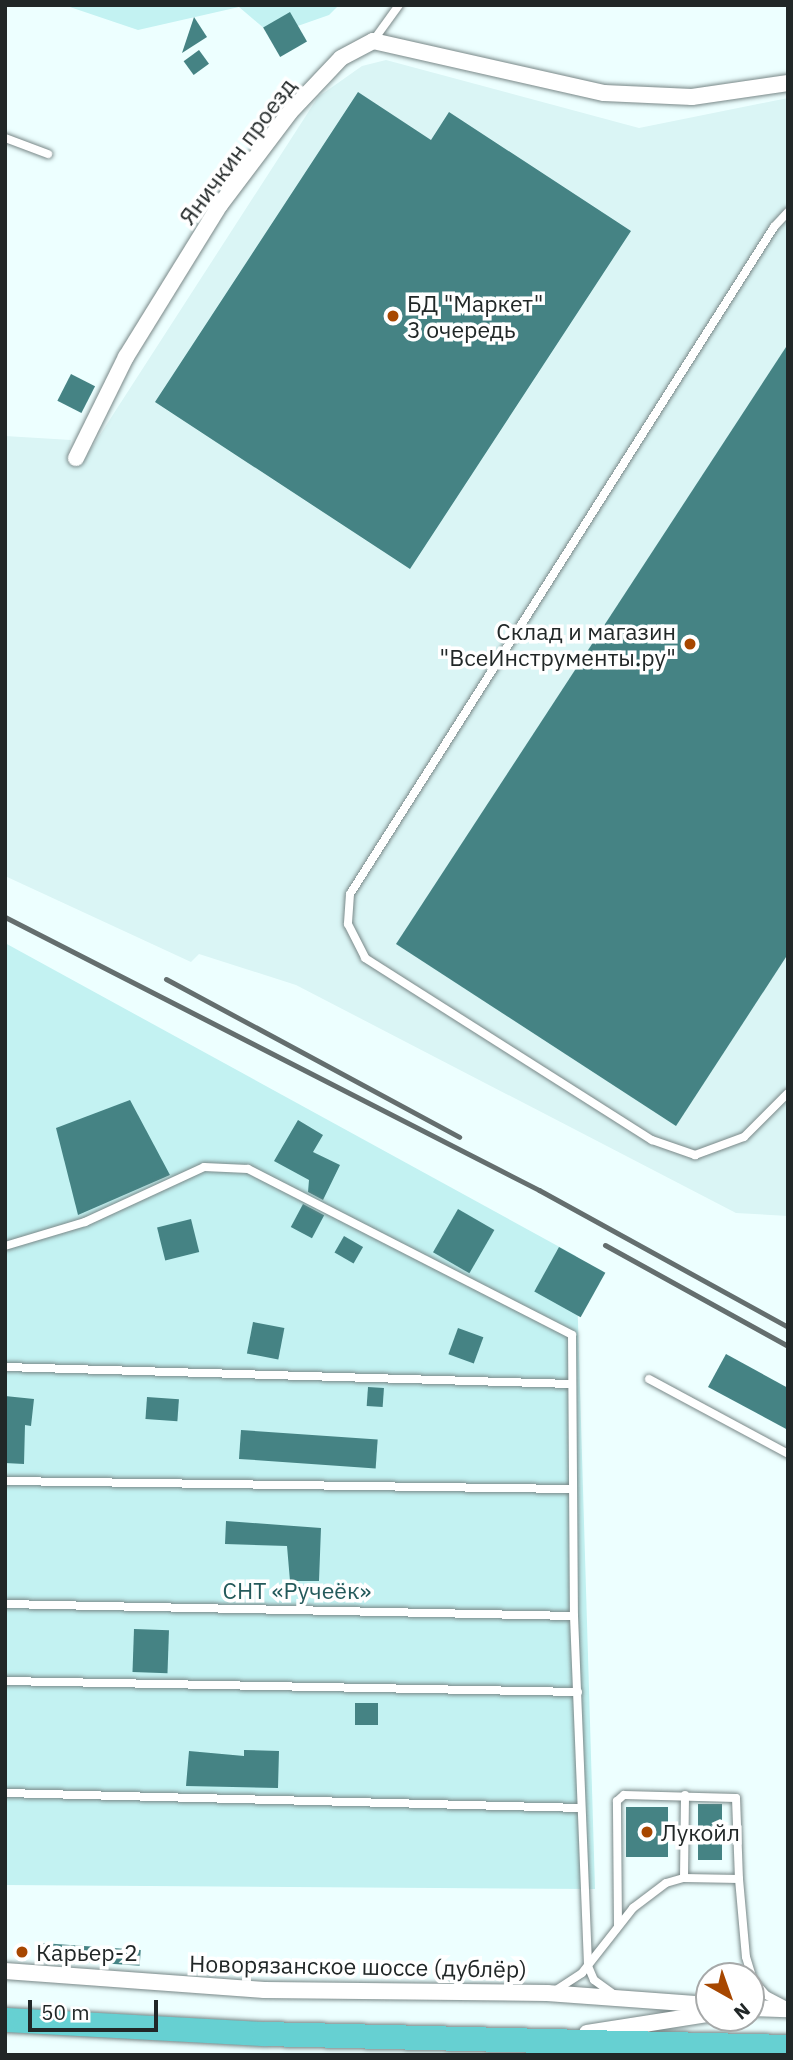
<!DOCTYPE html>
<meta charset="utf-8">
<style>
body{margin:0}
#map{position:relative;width:793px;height:2060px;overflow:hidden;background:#edffff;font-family:"IBM Plex Sans",sans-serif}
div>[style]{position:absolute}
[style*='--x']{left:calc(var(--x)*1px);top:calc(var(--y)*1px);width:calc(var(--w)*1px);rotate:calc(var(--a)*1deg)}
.built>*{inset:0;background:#daf5f5}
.green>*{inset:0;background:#c3f2f2}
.building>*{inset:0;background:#458384;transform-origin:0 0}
.roads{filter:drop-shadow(0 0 2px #798888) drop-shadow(0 0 2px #798888)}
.service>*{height:8px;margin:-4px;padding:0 4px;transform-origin:4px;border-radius:4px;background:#fff}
.minor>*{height:16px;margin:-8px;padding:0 8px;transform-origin:8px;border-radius:8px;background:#fff}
.trunk>*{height:24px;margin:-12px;padding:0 12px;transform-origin:12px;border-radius:12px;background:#66d0d2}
.rail>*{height:5px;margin:-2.5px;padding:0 2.5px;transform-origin:2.5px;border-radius:2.5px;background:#646e6e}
.dots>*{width:19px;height:19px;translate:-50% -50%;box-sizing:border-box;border:4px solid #fff;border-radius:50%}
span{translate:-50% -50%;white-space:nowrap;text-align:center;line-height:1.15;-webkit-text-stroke:7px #fff;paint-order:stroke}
.street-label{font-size:23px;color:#212727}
.poi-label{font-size:23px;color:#212727}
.left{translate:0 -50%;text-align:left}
.right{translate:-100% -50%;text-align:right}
.park-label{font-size:23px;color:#245a5b}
.frame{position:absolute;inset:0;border:7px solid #212727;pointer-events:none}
.north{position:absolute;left:695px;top:1962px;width:70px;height:70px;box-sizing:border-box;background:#fff;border:2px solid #a6a9a9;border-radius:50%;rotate:140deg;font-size:19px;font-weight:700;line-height:28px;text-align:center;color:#212727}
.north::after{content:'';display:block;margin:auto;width:24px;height:32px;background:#a74700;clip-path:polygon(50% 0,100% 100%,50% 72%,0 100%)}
.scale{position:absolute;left:28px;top:2000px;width:130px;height:32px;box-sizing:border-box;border:4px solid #212727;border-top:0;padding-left:9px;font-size:21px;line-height:24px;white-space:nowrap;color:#212727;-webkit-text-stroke:5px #fff;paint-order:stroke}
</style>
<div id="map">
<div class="built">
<div style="clip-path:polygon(386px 60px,639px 128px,788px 98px,788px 1216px,736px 1213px,296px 985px,199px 954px,191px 962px,5px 876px,5px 436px,71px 440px,68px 455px,85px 458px,318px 97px,362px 66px)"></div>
</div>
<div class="green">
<div style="clip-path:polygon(64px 5px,339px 5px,329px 15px,272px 35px,239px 7px,138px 30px)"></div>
<div style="clip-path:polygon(5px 943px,576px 1256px,595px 1889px,5px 1885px)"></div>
</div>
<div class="building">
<div style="left:290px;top:12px;width:34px;height:31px;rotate:60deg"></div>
<div style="clip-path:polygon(194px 17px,207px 37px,182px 53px)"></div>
<div style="left:199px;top:50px;width:17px;height:19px;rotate:54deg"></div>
<div style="clip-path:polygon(358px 92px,431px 140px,449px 112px,631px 231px,410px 569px,155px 402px)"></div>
<div style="clip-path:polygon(788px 344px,788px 954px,676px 1126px,396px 944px)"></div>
<div style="left:71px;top:374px;width:27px;height:30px;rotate:27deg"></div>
<div style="clip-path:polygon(130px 1100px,170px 1175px,78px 1215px,56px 1128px)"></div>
<div style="clip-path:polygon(298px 1120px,323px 1135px,313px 1152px,340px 1165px,323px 1200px,308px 1192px,309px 1180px,274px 1161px)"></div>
<div style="left:303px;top:1204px;width:24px;height:26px;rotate:28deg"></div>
<div style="left:458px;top:1209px;width:42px;height:50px;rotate:30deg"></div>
<div style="left:191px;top:1219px;width:34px;height:35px;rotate:76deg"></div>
<div style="left:344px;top:1236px;width:22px;height:19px;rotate:30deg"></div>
<div style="left:559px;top:1247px;width:53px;height:51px;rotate:29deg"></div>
<div style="left:253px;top:1322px;width:32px;height:32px;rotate:11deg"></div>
<div style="left:458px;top:1328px;width:27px;height:28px;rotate:20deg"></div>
<div style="clip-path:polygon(726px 1354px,788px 1388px,788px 1430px,708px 1387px)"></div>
<div style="left:368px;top:1387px;width:16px;height:19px;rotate:4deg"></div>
<div style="clip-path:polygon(5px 1396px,34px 1399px,31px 1426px,25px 1425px,24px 1464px,5px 1463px)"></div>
<div style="left:147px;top:1397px;width:32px;height:22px;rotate:4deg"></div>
<div style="left:241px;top:1430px;width:137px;height:29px;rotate:4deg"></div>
<div style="clip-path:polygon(226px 1521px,321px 1528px,319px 1581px,290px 1581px,287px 1546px,225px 1544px)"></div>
<div style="left:134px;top:1629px;width:35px;height:43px;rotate:2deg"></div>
<div style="left:378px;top:1703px;width:22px;height:23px;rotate:90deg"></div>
<div style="clip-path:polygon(244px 1750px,279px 1751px,278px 1788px,186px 1786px,189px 1751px,244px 1756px)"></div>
<div style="left:698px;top:1804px;width:24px;height:56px"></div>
<div style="left:626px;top:1807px;width:42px;height:50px"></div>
<div style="left:42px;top:1943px;width:99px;height:16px;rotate:4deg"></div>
</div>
<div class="roads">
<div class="service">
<div style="--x:373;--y:41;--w:44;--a:-54.2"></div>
<div style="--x:5;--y:138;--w:46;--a:20.4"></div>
<div style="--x:788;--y:212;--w:21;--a:133"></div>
<div style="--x:774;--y:227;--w:790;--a:122.44"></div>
<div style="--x:350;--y:894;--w:30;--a:94"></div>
<div style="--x:348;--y:924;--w:38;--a:63"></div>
<div style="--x:365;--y:958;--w:340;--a:32.4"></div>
<div style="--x:652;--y:1140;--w:46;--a:19.2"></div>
<div style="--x:695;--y:1155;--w:52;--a:-20.2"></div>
<div style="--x:744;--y:1137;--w:62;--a:-45"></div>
<div style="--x:5;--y:1246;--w:84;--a:-16.7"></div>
<div style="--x:85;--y:1222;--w:131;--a:-24.8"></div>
<div style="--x:204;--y:1167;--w:44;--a:2.6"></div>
<div style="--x:248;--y:1169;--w:364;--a:27.1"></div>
<div style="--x:572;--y:1335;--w:281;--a:89.6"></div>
<div style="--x:574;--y:1616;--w:350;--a:87.7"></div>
<div style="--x:588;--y:1966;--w:15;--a:67"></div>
<div style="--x:594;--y:1980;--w:24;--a:36"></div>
<div style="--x:5;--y:1367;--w:567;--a:1.72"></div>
<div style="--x:649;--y:1379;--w:158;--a:28.3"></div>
<div style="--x:5;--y:1481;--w:567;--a:0.81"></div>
<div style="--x:5;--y:1604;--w:569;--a:1.21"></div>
<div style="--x:5;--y:1681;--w:573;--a:1.1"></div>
<div style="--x:5;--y:1793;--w:576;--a:1.49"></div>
<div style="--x:684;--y:1878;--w:83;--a:-89.3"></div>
<div style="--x:618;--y:1926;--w:125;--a:-90.5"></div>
<div style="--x:617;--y:1801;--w:9;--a:-41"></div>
<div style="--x:624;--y:1795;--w:112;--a:1.5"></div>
<div style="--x:736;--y:1798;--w:81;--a:87.9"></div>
<div style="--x:556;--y:1990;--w:31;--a:-33"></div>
<div style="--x:582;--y:1973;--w:83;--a:-51.9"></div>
<div style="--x:633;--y:1908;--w:41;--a:-37.1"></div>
<div style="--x:666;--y:1883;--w:19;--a:-16"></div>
<div style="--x:684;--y:1878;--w:55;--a:1"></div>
<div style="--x:739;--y:1879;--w:78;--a:84.9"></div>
<div style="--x:746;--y:1957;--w:24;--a:73"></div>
<div style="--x:753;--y:1980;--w:20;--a:49"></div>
<div style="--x:766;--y:1995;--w:21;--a:28"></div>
</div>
<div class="minor">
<div style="--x:76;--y:458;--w:113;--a:-63.7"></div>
<div style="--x:126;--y:357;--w:179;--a:-58.3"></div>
<div style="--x:220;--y:205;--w:116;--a:-53"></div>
<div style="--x:290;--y:112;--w:74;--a:-46.6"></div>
<div style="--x:341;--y:58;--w:36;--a:-28"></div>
<div style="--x:373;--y:41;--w:237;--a:12.7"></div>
<div style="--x:604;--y:93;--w:88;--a:2.6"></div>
<div style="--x:692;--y:97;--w:97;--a:-8.3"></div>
<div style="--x:5;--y:1971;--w:260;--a:4.2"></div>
<div style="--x:264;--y:1990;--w:283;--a:0.6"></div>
<div style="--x:547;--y:1993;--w:162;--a:4.2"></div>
<div style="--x:751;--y:2008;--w:37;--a:2"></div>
<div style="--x:587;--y:2033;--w:123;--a:-8.9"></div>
</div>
<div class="trunk">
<div style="--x:5;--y:2020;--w:259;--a:3.1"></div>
<div style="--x:264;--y:2034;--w:524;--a:1.42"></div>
</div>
</div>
<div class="rail">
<div style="--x:5;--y:917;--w:600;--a:27.08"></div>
<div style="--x:539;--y:1190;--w:284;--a:28.8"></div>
<div style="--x:166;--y:979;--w:333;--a:28.3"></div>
<div style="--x:605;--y:1245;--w:209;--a:28.9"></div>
</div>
<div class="dots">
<div style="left:393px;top:316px;background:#a74700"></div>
<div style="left:690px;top:644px;background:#a74700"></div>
<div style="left:647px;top:1832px;background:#a74700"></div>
<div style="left:22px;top:1952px;background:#a74700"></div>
</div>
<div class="street-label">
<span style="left:237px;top:151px;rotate:-53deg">Яничкин проезд</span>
<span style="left:358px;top:1966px;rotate:1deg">Новорязанское шоссе (дублёр)</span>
</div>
<div class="poi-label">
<span class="left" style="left:407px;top:316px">БД "Маркет"<br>3 очередь</span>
<span class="right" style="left:676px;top:644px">Склад и магазин<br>"ВсеИнструменты.ру"</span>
<span class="left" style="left:661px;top:1832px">Лукойл</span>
<span class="left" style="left:36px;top:1952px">Карьер-2</span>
</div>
<div class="park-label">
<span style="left:297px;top:1590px">СНТ «Ручеёк»</span>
</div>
<div class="frame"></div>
<div class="north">N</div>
<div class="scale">50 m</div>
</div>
